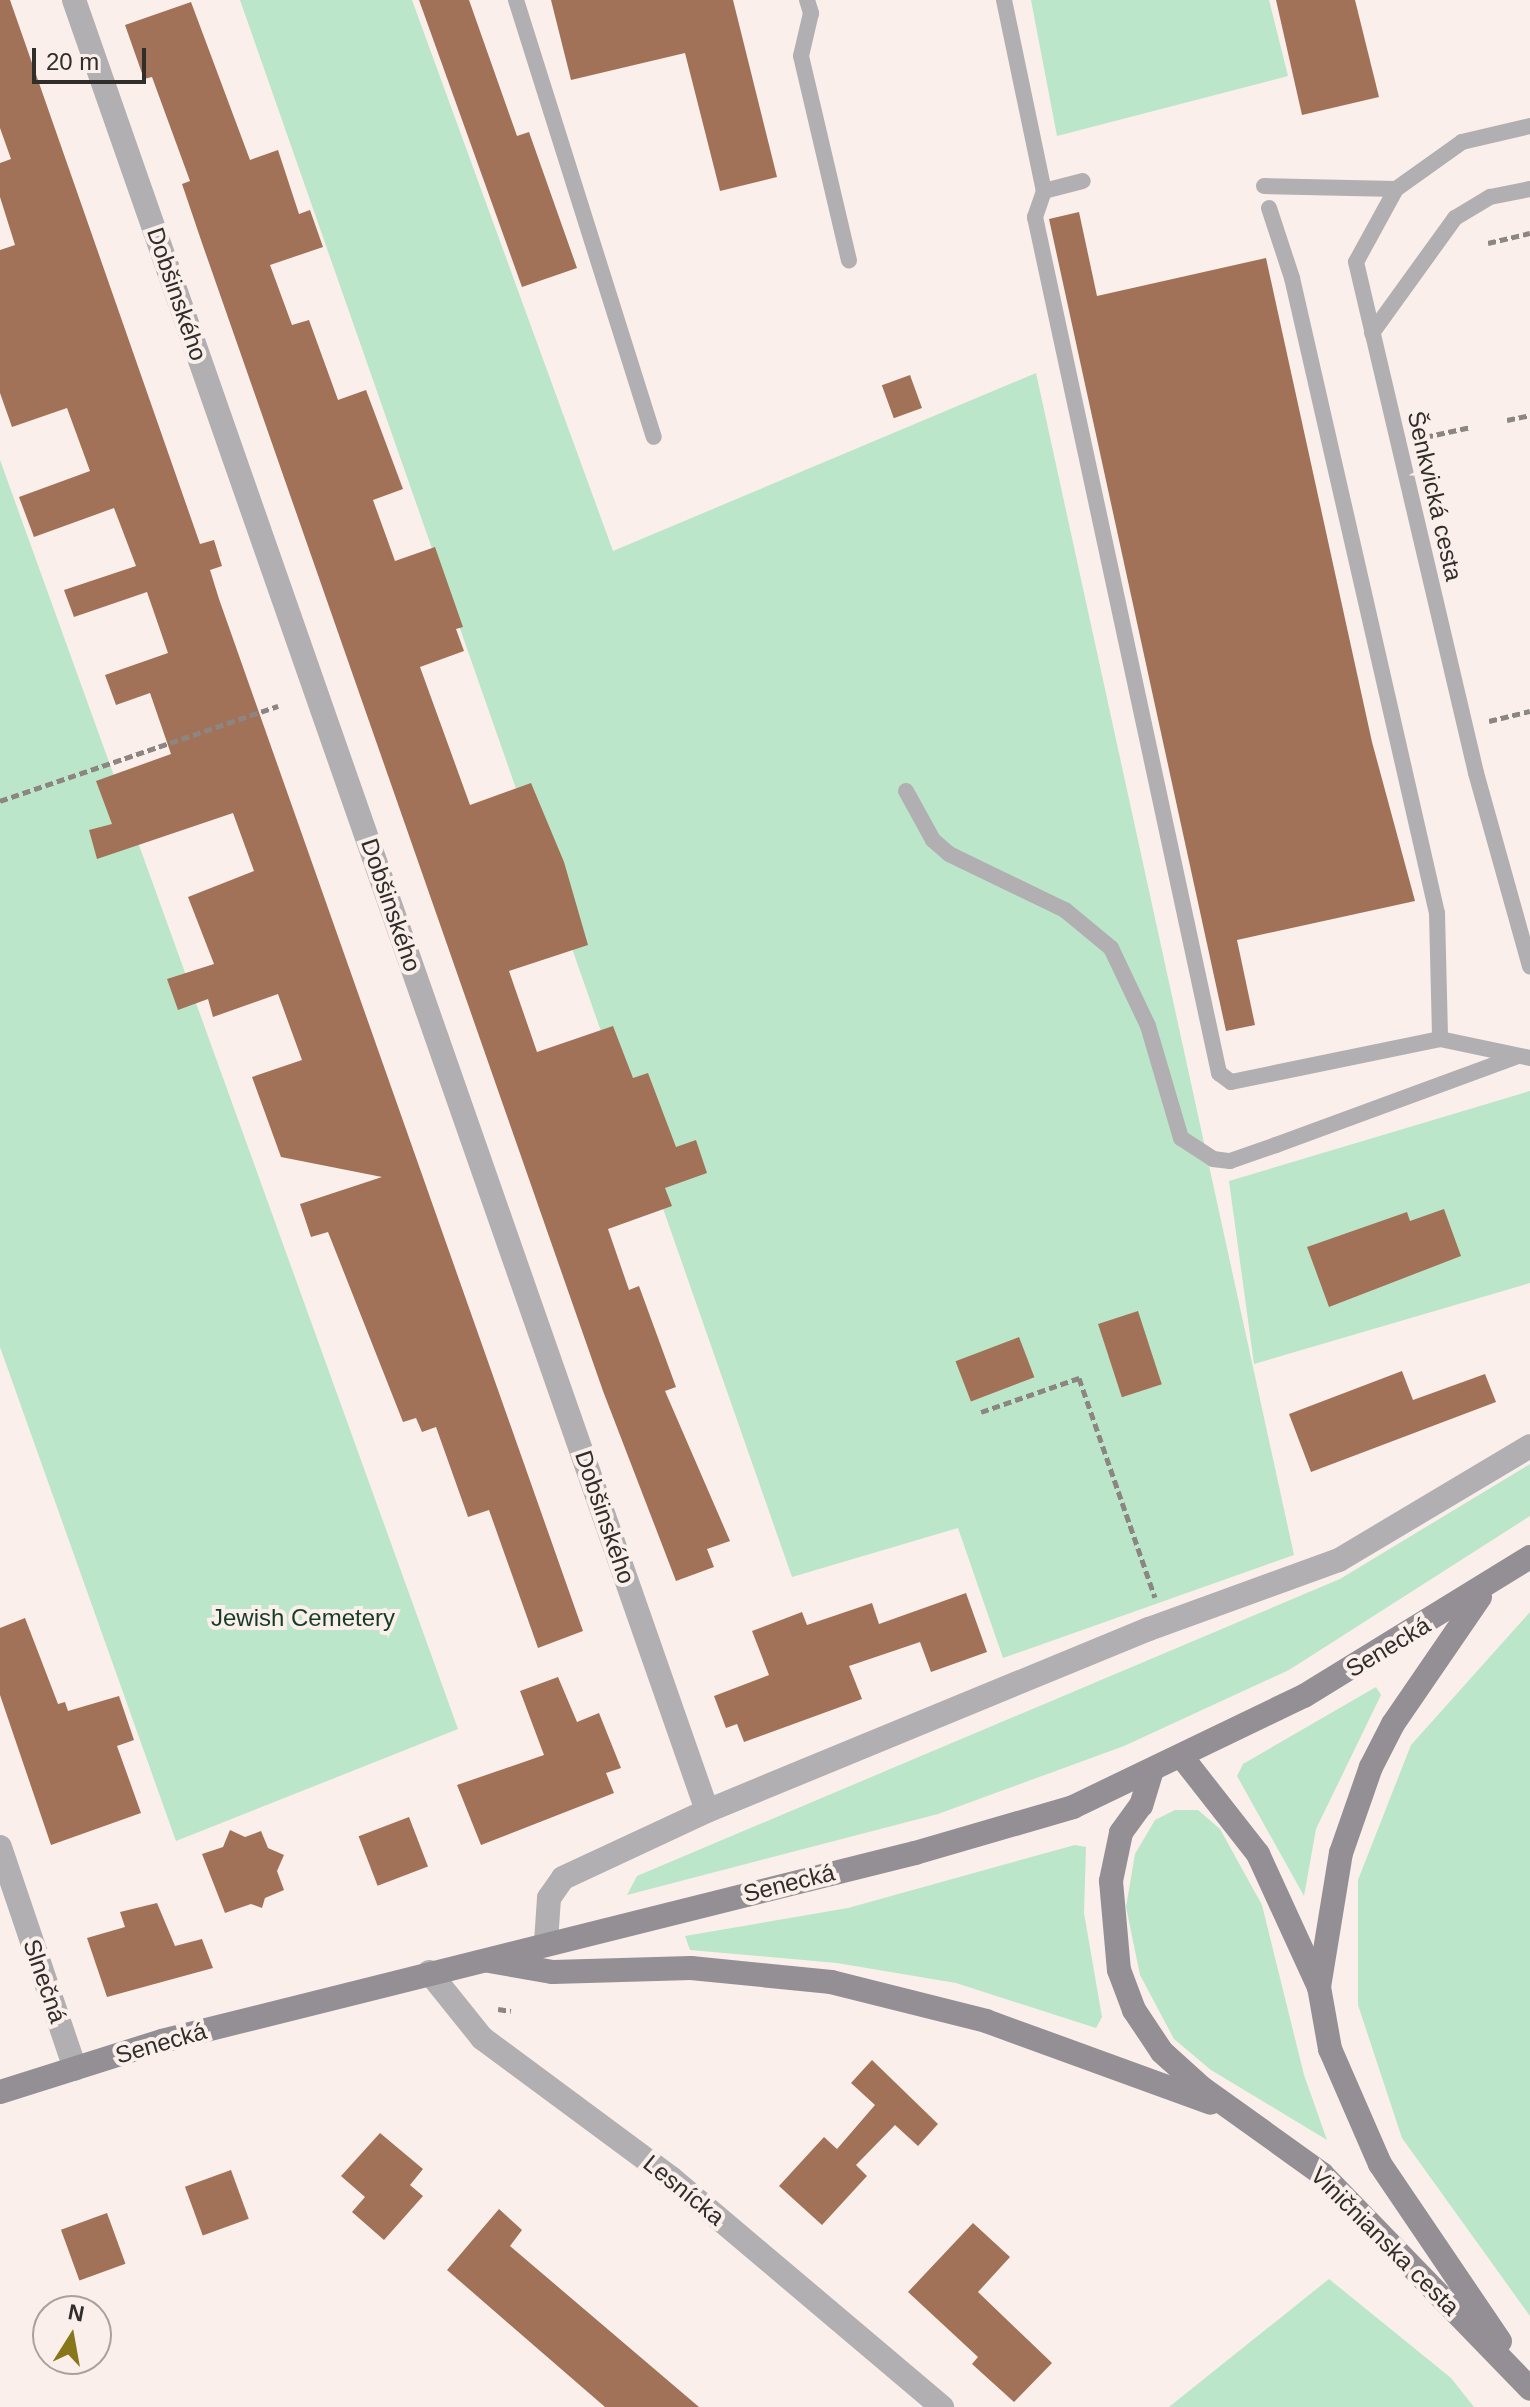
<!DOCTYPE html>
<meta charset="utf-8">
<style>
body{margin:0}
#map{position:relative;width:1530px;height:2407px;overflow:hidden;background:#faefea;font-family:Arial,sans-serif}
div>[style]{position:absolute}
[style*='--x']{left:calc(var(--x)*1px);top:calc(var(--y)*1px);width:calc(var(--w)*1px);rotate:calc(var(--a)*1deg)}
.green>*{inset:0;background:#bbe6c9}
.building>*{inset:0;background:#a27258;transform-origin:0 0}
.path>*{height:5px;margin-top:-2.5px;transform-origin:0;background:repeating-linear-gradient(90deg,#8c8582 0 8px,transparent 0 12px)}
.lane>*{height:16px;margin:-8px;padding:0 8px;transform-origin:8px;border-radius:8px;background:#b2afb3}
.street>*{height:24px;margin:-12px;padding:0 12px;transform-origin:12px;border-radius:12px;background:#b2afb3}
.secondary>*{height:24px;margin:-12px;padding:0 12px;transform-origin:12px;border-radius:12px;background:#938f94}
span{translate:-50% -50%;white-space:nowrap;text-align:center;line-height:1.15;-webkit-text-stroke:8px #faefea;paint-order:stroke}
.street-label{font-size:24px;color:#312d2b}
.park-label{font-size:24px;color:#143d26}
.north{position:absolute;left:32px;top:2295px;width:80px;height:80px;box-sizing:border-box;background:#faefea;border:2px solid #aaa19e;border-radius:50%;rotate:11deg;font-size:22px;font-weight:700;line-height:32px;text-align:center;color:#312d2b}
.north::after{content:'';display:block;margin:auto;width:28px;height:36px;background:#88761a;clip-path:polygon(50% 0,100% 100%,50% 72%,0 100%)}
.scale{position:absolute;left:32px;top:48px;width:114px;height:36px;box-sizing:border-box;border:4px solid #312d2b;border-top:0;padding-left:10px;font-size:24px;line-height:28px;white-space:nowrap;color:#312d2b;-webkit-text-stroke:6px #faefea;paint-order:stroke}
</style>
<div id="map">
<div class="green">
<div style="clip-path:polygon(240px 0,412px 0,613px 551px,1036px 373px,1294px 1555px,1003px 1658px,958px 1528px,792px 1577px)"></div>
<div style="clip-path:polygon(1031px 0,1269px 0,1288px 76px,1057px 136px)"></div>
<div style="clip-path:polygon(0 460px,458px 1729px,176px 1841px,0 1347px)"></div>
<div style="clip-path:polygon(1530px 1091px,1530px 1283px,1254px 1364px,1229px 1181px)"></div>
<div style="clip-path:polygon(1530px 1464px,1530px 1516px,1289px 1670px,1124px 1746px,938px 1814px,627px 1895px,637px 1876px,1340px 1579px)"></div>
<div style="clip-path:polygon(1530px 1612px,1530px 2316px,1402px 2138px,1358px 2005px,1358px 1880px,1411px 1745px)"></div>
<div style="clip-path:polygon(1376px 1687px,1381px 1695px,1316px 1829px,1304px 1896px,1237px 1776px,1243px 1764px)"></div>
<div style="clip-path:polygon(1175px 1810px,1198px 1810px,1220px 1829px,1262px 1905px,1304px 2075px,1327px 2140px,1211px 2070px,1174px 2039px,1140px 1975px,1126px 1907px,1135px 1854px,1155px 1820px)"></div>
<div style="clip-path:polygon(1075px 1845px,1086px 1847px,1084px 1913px,1102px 2017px,1096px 2028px,956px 1983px,837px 1963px,690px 1950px,685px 1936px,848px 1908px)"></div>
<div style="clip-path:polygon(1329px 2279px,1451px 2378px,1474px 2407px,1169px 2407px)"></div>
</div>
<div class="building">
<div style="clip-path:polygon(0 0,10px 0,200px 544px,214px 540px,222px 566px,210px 570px,219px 599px,583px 1631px,538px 1648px,489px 1510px,468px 1517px,436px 1427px,422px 1432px,416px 1418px,403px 1422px,328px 1232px,311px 1237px,300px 1204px,382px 1177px,281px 1157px,252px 1077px,302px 1060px,278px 994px,213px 1017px,208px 999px,178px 1010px,167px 979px,214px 964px,188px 897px,254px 871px,233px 813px,97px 859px,89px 830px,112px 824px,96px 781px,171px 754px,150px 693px,116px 705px,105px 675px,168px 653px,147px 592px,74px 617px,64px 590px,136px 566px,114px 508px,34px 537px,19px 497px,90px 471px,67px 408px,12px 427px,0 393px,0 250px,15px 245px,0 197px,0 163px,11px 159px,0 128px)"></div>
<div style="clip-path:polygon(419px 0,469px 0,517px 136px,529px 132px,577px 268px,522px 287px)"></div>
<div style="clip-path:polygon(551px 0,733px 0,777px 177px,720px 191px,685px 53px,571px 80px)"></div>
<div style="clip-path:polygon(1276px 0,1355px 0,1379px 97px,1302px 115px)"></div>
<div style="clip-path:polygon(191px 2px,250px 160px,278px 150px,299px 214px,310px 210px,323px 247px,270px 265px,292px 325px,309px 320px,338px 400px,366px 390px,403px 489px,373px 500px,395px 561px,435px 547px,463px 627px,456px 629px,464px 651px,420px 667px,470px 805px,531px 783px,564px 862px,588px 945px,509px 971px,537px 1052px,613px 1026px,633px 1078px,648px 1073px,676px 1147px,696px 1140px,707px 1173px,665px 1188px,672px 1206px,608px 1229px,629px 1290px,639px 1286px,676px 1387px,665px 1391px,730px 1541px,707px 1549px,714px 1567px,676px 1581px,603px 1391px,202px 243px,182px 184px,190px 181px,152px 77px,144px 79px,125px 25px)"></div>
<div style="clip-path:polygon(1079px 212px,1097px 296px,1266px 258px,1372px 742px,1415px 901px,1237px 940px,1255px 1025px,1226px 1031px,1049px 219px)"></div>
<div style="left:910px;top:375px;width:35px;height:30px;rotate:70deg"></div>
<div style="clip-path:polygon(1444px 1209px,1461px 1256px,1329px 1307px,1307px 1247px,1407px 1212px,1410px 1221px)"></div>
<div style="left:1138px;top:1311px;width:77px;height:42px;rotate:72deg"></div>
<div style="left:1019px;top:1337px;width:43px;height:68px;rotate:69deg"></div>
<div style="clip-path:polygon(1402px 1371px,1413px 1400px,1485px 1374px,1496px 1402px,1311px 1472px,1289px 1414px)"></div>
<div style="clip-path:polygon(966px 1593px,987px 1652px,931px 1672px,920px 1642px,849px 1666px,862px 1699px,744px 1742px,737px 1724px,726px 1728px,714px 1696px,769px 1675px,752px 1631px,802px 1612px,807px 1625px,872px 1603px,879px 1624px)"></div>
<div style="clip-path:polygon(25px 1618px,58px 1704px,65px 1702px,68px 1711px,119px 1696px,134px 1740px,117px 1746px,141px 1813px,51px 1845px,0 1695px,0 1628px)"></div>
<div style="clip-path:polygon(558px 1677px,577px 1722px,599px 1713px,621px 1768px,606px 1773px,614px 1793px,481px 1845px,457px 1785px,544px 1755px,520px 1691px)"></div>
<div style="left:409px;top:1817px;width:53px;height:54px;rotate:69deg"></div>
<div style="clip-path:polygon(230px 1830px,245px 1837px,261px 1831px,268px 1848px,284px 1855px,277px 1871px,284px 1890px,265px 1898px,262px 1908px,251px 1904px,225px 1913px,202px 1854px,223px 1847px)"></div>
<div style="clip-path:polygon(157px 1903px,175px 1946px,202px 1939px,213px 1968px,107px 1997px,87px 1938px,125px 1927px,120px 1912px)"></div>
<div style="clip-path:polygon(872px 2060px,938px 2124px,918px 2146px,895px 2125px,856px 2165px,867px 2176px,822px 2225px,779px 2186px,824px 2137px,837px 2149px,875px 2105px,851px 2083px)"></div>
<div style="clip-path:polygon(380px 2133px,423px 2169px,410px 2185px,423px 2196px,384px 2240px,352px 2212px,365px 2197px,341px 2176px)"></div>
<div style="left:231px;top:2170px;width:52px;height:49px;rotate:70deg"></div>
<div style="clip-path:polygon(499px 2209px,522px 2230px,510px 2246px,699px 2407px,605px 2407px,447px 2270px)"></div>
<div style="left:107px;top:2213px;width:54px;height:49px;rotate:70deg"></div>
<div style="clip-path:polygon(973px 2223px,1010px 2257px,978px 2292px,1052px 2363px,1014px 2402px,972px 2364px,978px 2357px,908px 2292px)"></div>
</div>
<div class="path">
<div style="--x:1488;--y:243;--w:43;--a:-13.4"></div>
<div style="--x:1507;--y:420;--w:24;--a:-12"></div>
<div style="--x:1425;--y:437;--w:47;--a:-12.3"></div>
<div style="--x:1489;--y:721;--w:42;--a:-13.7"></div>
<div style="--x:0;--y:801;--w:294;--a:-18.9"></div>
<div style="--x:981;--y:1412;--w:104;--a:-19.1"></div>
<div style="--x:1079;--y:1378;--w:232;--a:70.9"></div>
<div style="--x:498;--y:2009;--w:13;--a:9"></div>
</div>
<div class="lane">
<div style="--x:516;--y:0;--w:458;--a:72.5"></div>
<div style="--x:807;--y:0;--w:14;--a:73"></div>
<div style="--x:811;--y:13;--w:44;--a:103.1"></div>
<div style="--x:801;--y:56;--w:210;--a:76.8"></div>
<div style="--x:1004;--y:0;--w:195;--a:78.2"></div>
<div style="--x:1044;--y:191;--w:40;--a:-14.4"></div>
<div style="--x:1530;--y:126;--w:70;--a:166.8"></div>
<div style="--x:1462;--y:142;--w:81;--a:144.5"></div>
<div style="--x:1396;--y:189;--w:83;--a:118.7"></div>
<div style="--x:1356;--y:262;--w:525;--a:76.78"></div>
<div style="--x:1476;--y:773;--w:201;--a:74.4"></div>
<div style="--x:1264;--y:186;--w:132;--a:1.3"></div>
<div style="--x:1044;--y:191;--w:28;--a:109"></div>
<div style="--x:1035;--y:217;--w:876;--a:77.87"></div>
<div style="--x:1219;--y:1073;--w:15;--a:37"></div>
<div style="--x:1231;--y:1082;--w:213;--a:-11.6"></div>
<div style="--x:1440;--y:1039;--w:92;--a:11.9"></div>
<div style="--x:1269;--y:208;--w:74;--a:71.8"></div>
<div style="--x:1292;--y:278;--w:651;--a:77.14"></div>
<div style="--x:1437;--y:913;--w:126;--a:88.6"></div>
<div style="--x:1372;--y:333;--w:142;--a:-54.2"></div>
<div style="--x:1455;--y:218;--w:41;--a:-31"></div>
<div style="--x:1490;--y:197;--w:41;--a:-11.3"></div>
<div style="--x:906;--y:791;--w:56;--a:61.1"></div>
<div style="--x:933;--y:840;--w:21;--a:41"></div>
<div style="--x:949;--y:854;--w:129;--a:25.8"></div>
<div style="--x:1065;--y:910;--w:60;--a:39.6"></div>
<div style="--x:1111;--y:948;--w:86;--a:64.6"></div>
<div style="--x:1148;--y:1026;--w:117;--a:73.6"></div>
<div style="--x:1181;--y:1138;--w:38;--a:33"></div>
<div style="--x:1213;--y:1159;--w:17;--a:7"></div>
<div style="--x:1230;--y:1161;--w:49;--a:-19.2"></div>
<div style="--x:1276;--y:1145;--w:255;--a:-20.2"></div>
</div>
<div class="street">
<div style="--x:74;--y:0;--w:1918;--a:70.73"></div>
<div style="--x:0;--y:1847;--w:234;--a:71.3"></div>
<div style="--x:546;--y:1942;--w:44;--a:-86.1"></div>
<div style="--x:549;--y:1898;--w:24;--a:-55"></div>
<div style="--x:563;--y:1878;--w:159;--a:-25"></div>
<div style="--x:707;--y:1811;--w:478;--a:-22.4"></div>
<div style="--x:1149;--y:1629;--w:202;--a:-20"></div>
<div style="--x:1339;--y:1560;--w:222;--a:-30.8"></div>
<div style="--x:429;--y:1972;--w:85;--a:51.2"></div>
<div style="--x:482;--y:2038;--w:235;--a:36.5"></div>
<div style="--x:671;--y:2178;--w:355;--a:40.2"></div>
</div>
<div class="secondary">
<div style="--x:1182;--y:1757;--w:123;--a:51.9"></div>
<div style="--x:1258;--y:1854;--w:146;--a:65.4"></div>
<div style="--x:1319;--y:1987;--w:63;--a:79.9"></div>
<div style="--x:1330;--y:2049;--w:125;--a:66.5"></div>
<div style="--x:1380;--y:2164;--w:214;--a:55.9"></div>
<div style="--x:1152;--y:1770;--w:37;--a:107"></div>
<div style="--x:1141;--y:1805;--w:34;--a:126"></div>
<div style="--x:1121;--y:1833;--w:49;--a:101.8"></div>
<div style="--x:1111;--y:1881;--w:89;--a:84.9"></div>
<div style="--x:1119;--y:1970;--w:43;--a:69.4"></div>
<div style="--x:1134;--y:2010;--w:50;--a:56.3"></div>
<div style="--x:1162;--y:2052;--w:54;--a:42"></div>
<div style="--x:1202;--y:2088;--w:148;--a:35.6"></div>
<div style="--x:1322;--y:2174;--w:299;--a:45.9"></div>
<div style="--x:489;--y:1961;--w:65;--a:9.8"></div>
<div style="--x:553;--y:1972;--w:138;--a:-1.7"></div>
<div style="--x:691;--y:1968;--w:141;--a:5.7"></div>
<div style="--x:831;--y:1982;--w:160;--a:14.1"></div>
<div style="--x:986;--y:2021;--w:239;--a:20"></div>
<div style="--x:1319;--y:1987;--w:136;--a:-80.7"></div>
<div style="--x:1341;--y:1853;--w:91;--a:-70.8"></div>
<div style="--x:1371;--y:1767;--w:48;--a:-62.9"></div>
<div style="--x:1393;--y:1724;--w:154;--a:-55.6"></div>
<div style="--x:0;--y:2092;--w:170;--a:-17.5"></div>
<div style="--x:162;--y:2041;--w:776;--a:-14.02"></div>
<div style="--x:915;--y:1853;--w:165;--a:-16.2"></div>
<div style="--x:1073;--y:1807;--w:256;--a:-25.7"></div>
<div style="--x:1304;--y:1696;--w:265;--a:-31.6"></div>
</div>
<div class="street-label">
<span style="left:177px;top:294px;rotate:71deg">Dobšinského</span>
<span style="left:1435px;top:496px;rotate:77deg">Šenkvická cesta</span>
<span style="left:391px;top:905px;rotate:71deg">Dobšinského</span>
<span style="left:605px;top:1517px;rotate:71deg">Dobšinského</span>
<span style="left:1388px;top:1647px;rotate:-31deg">Senecká</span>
<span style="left:789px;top:1883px;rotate:-14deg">Senecká</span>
<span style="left:45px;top:1981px;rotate:71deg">Slnečná</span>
<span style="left:161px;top:2043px;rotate:-16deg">Senecká</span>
<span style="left:684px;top:2190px;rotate:39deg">Lesnícka</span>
<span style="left:1385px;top:2241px;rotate:45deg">Viničnianska cesta</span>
</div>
<div class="park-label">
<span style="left:303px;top:1618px">Jewish Cemetery</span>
</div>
<div class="north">N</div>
<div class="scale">20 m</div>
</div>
